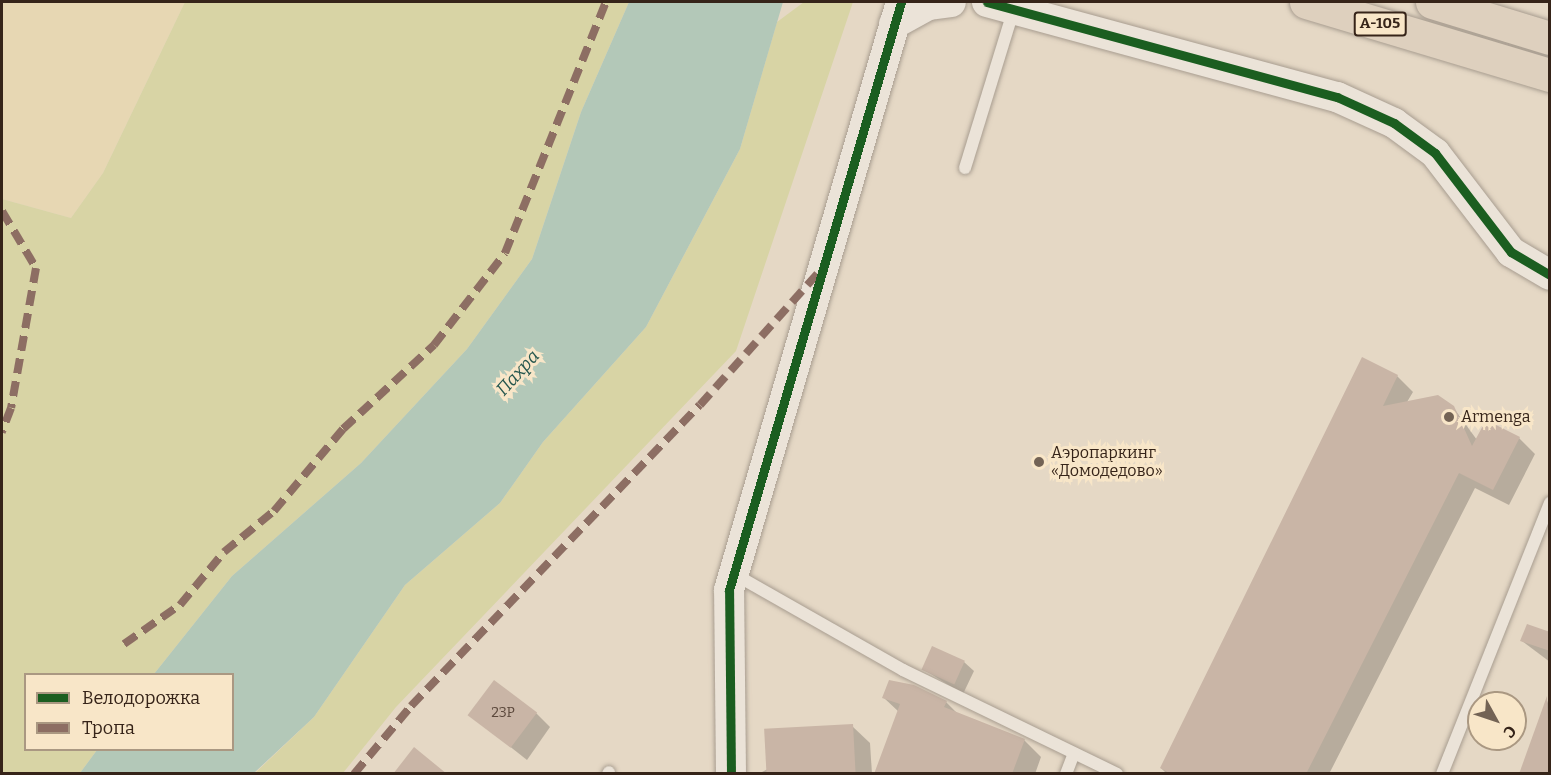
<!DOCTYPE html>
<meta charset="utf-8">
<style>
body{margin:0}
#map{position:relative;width:1551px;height:775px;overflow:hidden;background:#e5d8c5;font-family:Bitter,serif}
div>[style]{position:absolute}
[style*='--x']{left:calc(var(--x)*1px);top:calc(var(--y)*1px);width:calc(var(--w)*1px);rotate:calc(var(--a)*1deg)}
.farmland>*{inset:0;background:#e7d7b3}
.green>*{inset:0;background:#d8d4a5}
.water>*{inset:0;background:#b3c8b8}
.shadow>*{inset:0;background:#0003}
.building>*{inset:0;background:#c9b5a6;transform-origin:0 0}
.roads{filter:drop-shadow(0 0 2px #a89d90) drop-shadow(0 0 2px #a89d90)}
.service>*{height:12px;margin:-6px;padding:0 6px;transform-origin:6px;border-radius:6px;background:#ebe3d8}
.tertiary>*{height:30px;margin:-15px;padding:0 15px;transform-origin:15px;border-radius:15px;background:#ebe3d8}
.trunk>*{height:33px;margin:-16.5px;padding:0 16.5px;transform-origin:16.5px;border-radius:16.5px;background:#ded0be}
.quiet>*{height:8px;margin-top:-4px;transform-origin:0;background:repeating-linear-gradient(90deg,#8d6e63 0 15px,transparent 0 23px)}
.cycleway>*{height:9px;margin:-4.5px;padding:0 4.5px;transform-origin:4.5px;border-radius:4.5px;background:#1b5e20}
.dots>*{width:16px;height:16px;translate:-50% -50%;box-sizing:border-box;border:3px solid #f8e6c8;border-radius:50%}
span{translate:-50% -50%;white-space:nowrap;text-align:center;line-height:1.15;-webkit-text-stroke:6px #f8e6c8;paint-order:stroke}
.number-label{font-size:14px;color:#5b483c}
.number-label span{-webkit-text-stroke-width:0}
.shield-label span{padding:2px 4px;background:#f8e6c8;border:2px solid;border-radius:4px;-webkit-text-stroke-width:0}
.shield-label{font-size:15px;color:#362419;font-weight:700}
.poi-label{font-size:16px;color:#362419}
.left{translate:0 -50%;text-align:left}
.water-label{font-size:18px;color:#26574f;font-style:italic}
.frame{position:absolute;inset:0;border:3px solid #362419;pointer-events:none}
.legend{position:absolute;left:24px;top:673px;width:210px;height:78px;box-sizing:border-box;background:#f8e6c8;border:2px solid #aa9882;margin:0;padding:8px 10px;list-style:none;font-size:18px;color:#362419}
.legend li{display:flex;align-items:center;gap:12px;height:30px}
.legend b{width:30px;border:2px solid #aa9882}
.north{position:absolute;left:1467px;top:691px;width:60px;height:60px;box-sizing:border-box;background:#f8e6c8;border:2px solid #aa9882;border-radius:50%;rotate:130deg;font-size:16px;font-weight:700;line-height:24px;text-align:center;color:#362419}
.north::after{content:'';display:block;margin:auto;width:21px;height:27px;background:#736355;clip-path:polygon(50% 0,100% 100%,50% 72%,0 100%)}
</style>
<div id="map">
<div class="farmland">
<div style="clip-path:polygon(2px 2px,185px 2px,103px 173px,71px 218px,2px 199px)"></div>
</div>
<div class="green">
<div style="clip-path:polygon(185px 2px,629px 2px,581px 112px,532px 259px,467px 349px,361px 463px,232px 576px,154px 674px,26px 674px,26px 750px,97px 750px,80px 773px,2px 773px,2px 199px,71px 218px,103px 173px)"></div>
<div style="clip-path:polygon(804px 2px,853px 2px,736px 351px,396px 707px,343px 773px,254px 774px,314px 717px,405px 585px,500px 503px,543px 442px,646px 327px,740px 149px,777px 22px)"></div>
</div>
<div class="water">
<div style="clip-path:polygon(629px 2px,783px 2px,740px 149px,646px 327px,543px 442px,500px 503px,405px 585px,314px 717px,254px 773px,80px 773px,97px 750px,232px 750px,232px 674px,154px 674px,232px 576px,361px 463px,467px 349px,532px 259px,581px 112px)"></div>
</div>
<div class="shadow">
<div style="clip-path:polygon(1397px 376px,1413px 392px,1407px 402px,1453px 407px,1477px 440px,1519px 438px,1535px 454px,1509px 505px,1475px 488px,1329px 774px,1167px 774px,1161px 768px)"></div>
<div style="clip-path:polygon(1550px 634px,1550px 662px,1522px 641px)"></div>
<div style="clip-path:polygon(964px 662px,974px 671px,963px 694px,923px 669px)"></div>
<div style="clip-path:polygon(1550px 695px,1550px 774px,1521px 774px)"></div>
<div style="clip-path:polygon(884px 698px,946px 702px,958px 714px,1024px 740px,1041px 757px,1035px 774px,879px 774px,899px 712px)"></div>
<div style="clip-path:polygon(536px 713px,550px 727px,527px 760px,470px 715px)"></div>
<div style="clip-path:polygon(852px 726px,870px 743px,872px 774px,758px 774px)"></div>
</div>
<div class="building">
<div style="clip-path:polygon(1362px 357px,1398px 375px,1383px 406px,1438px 395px,1454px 406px,1472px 446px,1486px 420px,1520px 437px,1493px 490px,1459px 473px,1306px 774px,1171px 774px,1160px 768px)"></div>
<div style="clip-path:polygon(1527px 624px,1550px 632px,1550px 651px,1520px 641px)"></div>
<div style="left:932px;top:646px;width:36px;height:26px;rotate:24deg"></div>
<div style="left:494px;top:680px;width:54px;height:44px;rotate:37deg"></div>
<div style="clip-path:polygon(889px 680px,914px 685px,947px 701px,944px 707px,1025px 739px,1012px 774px,874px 774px,900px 704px,882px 698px)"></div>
<div style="clip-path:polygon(1547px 696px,1550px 774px,1519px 774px)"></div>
<div style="left:853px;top:724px;width:50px;height:89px;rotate:87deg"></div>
<div style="clip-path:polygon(414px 747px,447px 774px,393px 774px)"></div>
</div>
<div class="roads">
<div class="service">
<div style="--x:965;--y:168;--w:166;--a:-72.9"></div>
<div style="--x:734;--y:574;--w:194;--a:29.6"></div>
<div style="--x:903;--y:670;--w:238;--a:25.9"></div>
<div style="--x:608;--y:774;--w:2;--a:-63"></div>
<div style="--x:1066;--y:774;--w:22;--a:-69"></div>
<div style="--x:1442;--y:774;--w:292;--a:-68.3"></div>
</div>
<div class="tertiary">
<div style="--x:987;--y:2;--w:363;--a:15.2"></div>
<div style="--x:1337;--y:97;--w:63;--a:24.5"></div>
<div style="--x:1394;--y:123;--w:51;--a:36.2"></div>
<div style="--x:1435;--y:153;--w:125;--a:52.5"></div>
<div style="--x:1511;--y:252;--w:45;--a:30.5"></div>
<div style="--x:894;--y:24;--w:39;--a:-29"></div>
<div style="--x:928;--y:5;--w:23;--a:-7"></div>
<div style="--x:731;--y:774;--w:184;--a:-90.6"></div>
<div style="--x:729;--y:590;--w:613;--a:-73.69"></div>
</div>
<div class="trunk">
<div style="--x:1306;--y:2;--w:255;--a:16.7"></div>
<div style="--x:1432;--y:2;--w:123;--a:17"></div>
</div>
</div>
<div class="quiet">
<div style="--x:2;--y:211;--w:66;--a:59.2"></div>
<div style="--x:36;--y:268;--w:142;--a:100.1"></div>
<div style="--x:11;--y:408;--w:26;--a:111"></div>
<div style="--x:124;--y:644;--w:68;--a:-34.9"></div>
<div style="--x:180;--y:605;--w:69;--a:-50.3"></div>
<div style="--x:224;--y:552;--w:65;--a:-39.4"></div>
<div style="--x:274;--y:511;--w:107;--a:-49.9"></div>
<div style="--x:343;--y:429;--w:124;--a:-42.7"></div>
<div style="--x:434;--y:345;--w:116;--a:-52.3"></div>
<div style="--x:505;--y:253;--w:271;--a:-68.1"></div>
<div style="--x:354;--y:774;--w:89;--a:-50"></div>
<div style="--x:411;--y:706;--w:417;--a:-46.2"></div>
<div style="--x:700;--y:405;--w:178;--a:-48.2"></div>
</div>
<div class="cycleway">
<div style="--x:987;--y:2;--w:363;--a:15.2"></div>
<div style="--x:1337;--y:97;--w:63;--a:24.5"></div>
<div style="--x:1394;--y:123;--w:51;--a:36.2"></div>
<div style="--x:1435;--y:153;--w:125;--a:52.5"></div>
<div style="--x:1511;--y:252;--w:45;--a:30.5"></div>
<div style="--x:731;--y:774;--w:184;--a:-90.6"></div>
<div style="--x:729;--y:590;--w:613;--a:-73.69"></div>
</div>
<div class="dots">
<div style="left:1449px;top:417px;background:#736355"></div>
<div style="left:1039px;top:462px;background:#736355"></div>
</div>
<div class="number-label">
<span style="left:503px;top:713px">23Р</span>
</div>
<div class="shield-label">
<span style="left:1380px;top:24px">А-105</span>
</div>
<div class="poi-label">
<span class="left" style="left:1461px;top:417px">Armenga</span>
<span class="left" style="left:1051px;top:462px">Аэропаркинг<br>«Домодедово»</span>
</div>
<div class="water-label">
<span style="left:518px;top:373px;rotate:-48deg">Пахра</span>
</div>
<div class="frame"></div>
<ul class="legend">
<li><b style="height:8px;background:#1b5e20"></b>Велодорожка</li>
<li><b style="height:8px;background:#8d6e63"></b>Тропа</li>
</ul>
<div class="north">С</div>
</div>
